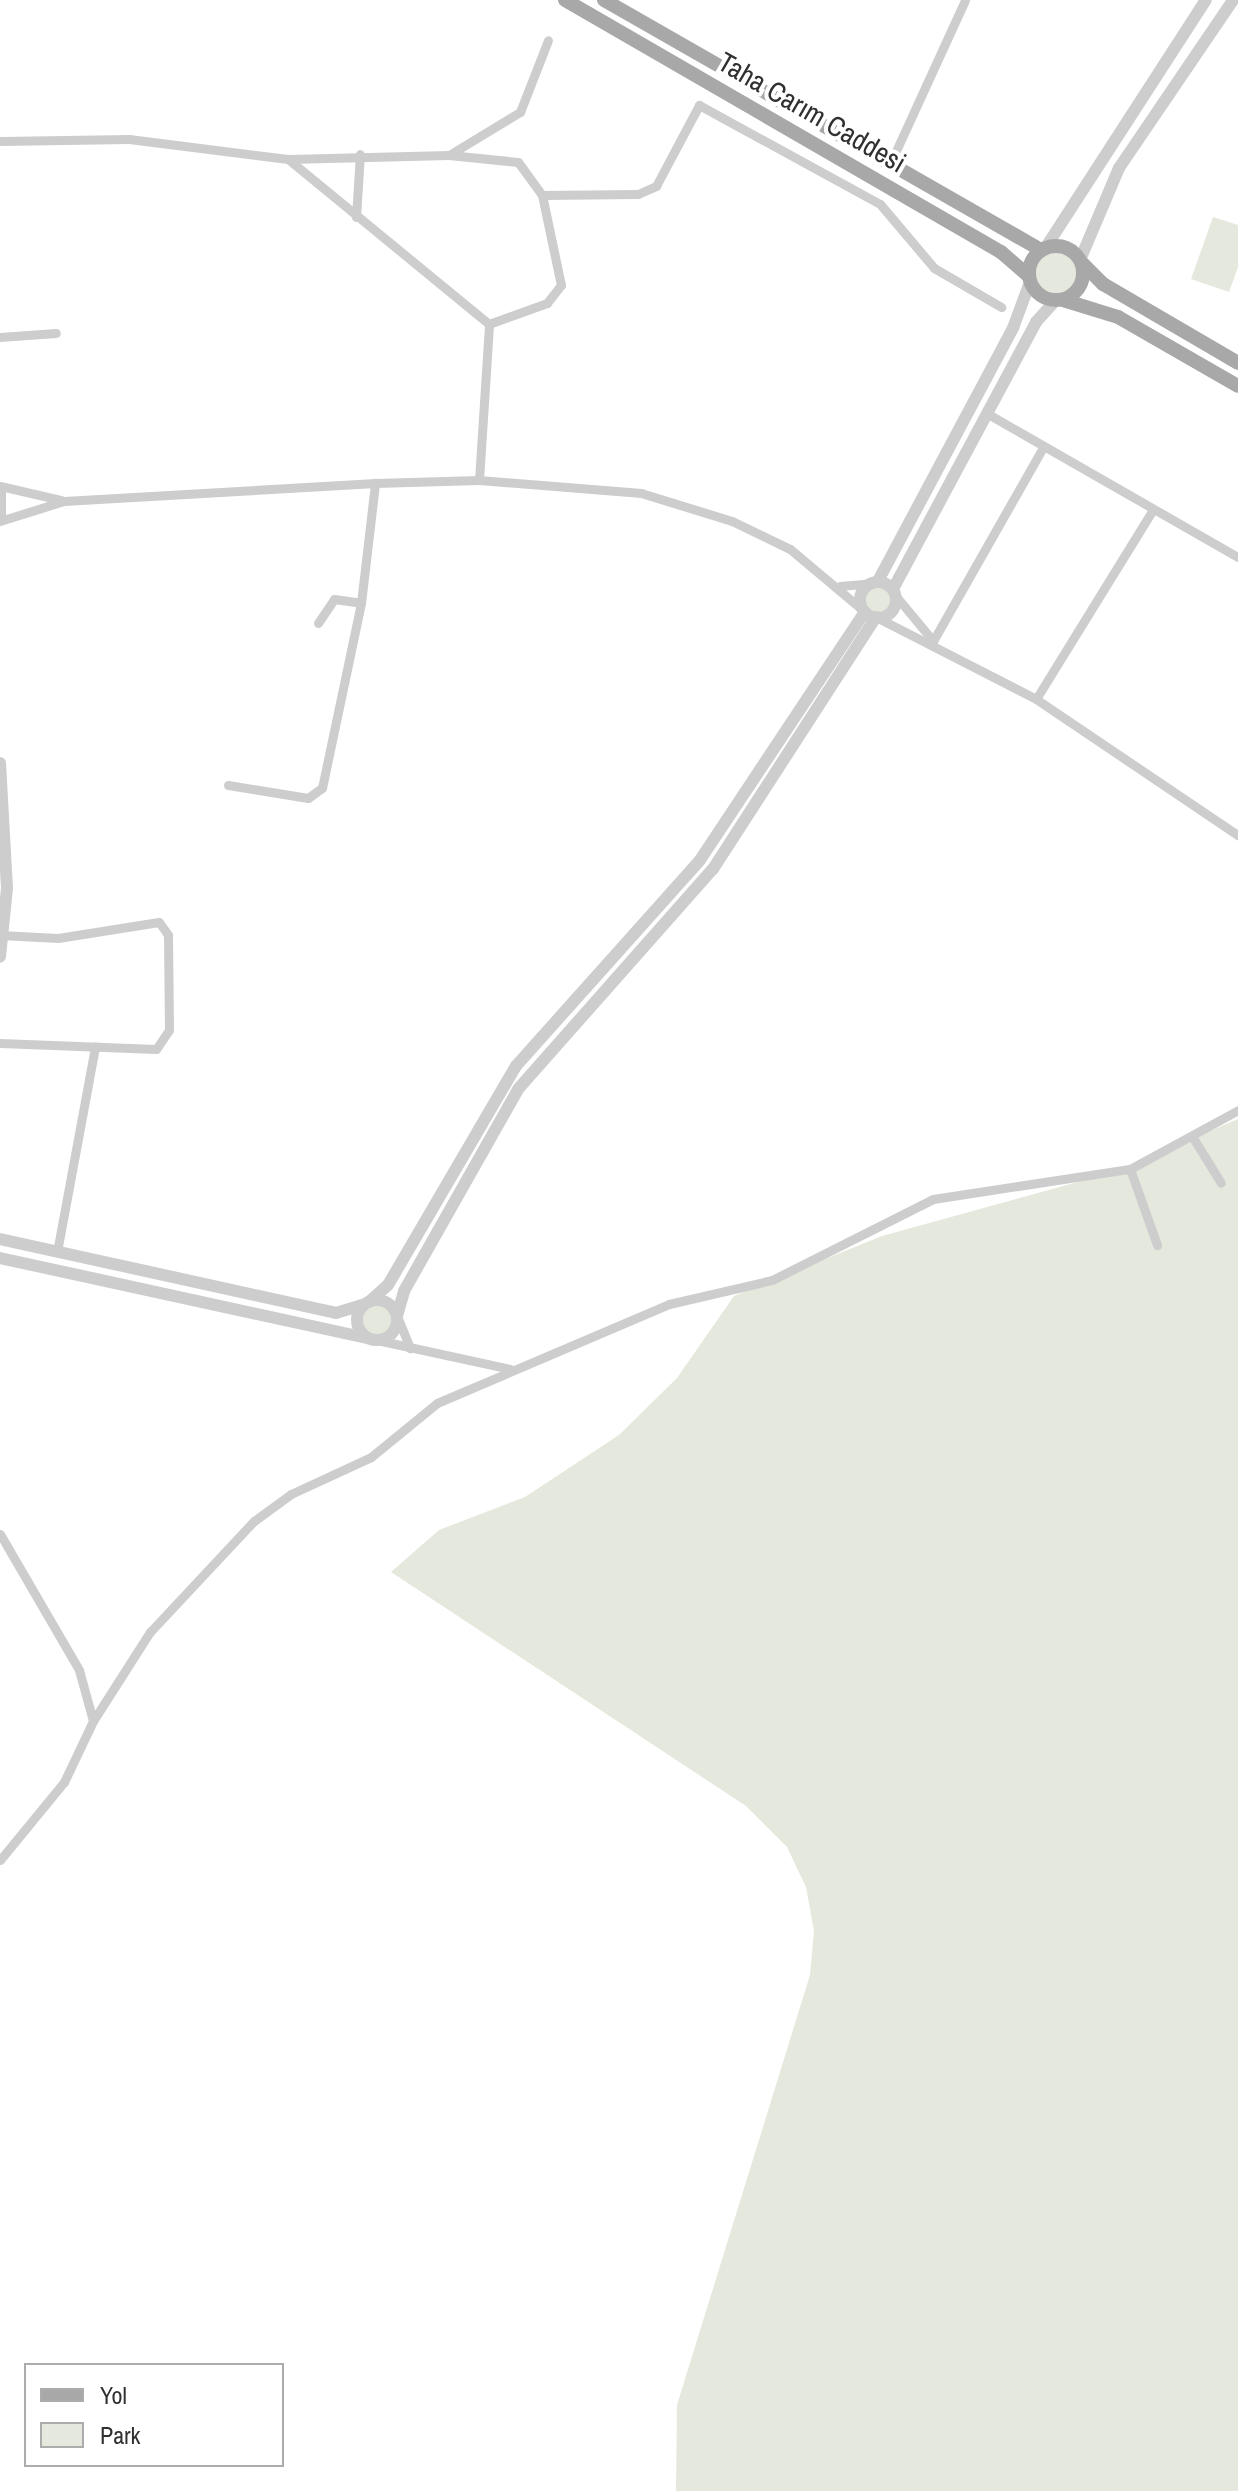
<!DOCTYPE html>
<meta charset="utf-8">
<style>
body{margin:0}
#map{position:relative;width:1238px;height:2491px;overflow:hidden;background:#fff;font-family:"Archivo Narrow",sans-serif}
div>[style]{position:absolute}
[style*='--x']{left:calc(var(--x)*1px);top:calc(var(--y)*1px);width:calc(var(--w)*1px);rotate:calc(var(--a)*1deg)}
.green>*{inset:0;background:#e5e8dc}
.round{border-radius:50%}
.minor>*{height:9px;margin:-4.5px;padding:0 4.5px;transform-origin:4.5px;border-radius:4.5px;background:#cdcdcd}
.tertiary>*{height:12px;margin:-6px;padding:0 6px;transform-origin:6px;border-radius:6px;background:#cdcdcd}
.tertiary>.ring{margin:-6px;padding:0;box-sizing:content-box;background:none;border:12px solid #cdcdcd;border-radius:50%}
.primary>*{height:14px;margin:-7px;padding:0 7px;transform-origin:7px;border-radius:7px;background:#a8a8a8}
.primary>.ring{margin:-7px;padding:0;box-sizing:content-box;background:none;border:14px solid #a8a8a8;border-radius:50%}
span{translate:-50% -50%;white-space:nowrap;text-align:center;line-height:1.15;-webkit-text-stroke:8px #fff;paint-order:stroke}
.street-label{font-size:28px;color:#303030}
.legend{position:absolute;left:24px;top:2363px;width:260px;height:104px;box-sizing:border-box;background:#fff;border:2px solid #acacac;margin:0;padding:10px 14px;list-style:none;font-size:24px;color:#303030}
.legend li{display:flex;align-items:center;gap:16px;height:40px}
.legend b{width:40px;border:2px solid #acacac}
</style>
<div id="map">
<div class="green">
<div style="clip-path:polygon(1213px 217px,1238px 225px,1238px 267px,1229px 292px,1191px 279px)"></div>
<div class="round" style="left:1036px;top:253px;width:40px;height:40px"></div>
<div class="round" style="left:863px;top:585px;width:30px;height:30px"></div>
<div style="clip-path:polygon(1238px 1119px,1238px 2491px,676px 2491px,677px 2405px,810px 1975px,814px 1931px,806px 1887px,787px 1847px,746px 1806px,391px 1572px,439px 1530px,525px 1497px,619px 1435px,677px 1378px,734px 1296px,882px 1236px,1114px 1172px)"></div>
<div class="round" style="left:362px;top:1304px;width:32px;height:32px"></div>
</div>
<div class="minor">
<div style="--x:0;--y:141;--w:129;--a:-0.9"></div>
<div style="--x:129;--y:139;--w:160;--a:7.2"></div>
<div style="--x:288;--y:159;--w:161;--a:-1.4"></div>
<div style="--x:449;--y:155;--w:69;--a:5.8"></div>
<div style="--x:518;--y:162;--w:41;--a:54"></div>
<div style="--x:542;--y:195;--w:92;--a:78.1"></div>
<div style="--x:561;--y:285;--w:23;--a:128"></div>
<div style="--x:547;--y:303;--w:62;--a:160.1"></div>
<div style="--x:449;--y:155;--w:83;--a:-31.2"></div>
<div style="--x:520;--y:112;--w:77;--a:-68.7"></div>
<div style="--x:288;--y:159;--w:260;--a:39.4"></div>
<div style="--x:890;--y:164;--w:180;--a:-65.4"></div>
<div style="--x:542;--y:195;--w:96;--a:-0.6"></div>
<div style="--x:638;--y:194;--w:20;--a:-24"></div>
<div style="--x:656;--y:186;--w:92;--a:-62"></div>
<div style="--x:699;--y:105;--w:206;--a:28.7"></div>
<div style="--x:880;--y:204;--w:84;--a:49.8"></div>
<div style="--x:934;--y:268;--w:78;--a:30.2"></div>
<div style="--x:356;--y:217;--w:63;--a:-86.4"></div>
<div style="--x:0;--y:337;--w:56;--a:-4.1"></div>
<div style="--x:988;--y:414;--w:288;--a:29.8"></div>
<div style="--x:479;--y:480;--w:156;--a:-86.3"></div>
<div style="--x:0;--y:486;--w:63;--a:12.9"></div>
<div style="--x:0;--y:521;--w:67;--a:-17.4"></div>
<div style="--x:64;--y:501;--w:312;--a:-3.3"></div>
<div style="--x:375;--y:483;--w:104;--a:-1.7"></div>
<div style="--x:479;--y:480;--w:163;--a:4.6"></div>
<div style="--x:641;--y:493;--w:95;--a:17.1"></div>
<div style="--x:732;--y:521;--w:64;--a:25.8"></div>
<div style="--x:790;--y:549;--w:98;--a:40"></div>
<div style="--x:840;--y:586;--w:32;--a:-5"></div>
<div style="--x:895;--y:595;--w:60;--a:50.4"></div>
<div style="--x:933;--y:641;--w:223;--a:-60.4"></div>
<div style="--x:876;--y:617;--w:180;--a:27.1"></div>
<div style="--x:1036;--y:699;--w:244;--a:34"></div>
<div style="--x:318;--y:623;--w:29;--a:-56"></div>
<div style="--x:334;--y:599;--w:27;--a:8"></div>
<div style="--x:1036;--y:699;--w:221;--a:-58.3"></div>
<div style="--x:228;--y:785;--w:81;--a:9.2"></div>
<div style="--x:308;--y:798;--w:17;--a:-36"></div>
<div style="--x:322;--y:788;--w:189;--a:-78.1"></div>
<div style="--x:361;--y:603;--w:121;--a:-83.3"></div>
<div style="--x:0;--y:935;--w:58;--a:3"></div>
<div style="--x:58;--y:938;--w:102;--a:-9"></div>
<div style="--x:159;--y:922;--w:16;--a:55"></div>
<div style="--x:168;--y:935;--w:95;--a:89.4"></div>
<div style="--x:169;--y:1030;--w:23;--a:124"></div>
<div style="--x:156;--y:1049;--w:156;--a:-177.8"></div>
<div style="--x:1192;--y:1136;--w:55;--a:58.3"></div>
<div style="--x:1130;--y:1169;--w:81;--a:70.4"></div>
<div style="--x:57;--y:1252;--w:209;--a:-79.5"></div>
<div style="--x:397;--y:1316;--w:35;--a:68"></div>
<div style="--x:377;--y:1340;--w:136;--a:12.3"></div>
<div style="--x:0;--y:1534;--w:157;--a:59.8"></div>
<div style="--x:79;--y:1670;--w:53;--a:74.6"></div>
<div style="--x:93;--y:1721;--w:68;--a:115.4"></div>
<div style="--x:64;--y:1782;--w:101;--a:129.4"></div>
<div style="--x:93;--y:1721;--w:106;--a:-57.4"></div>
<div style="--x:150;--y:1632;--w:152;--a:-46.9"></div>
<div style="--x:254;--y:1521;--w:46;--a:-36.1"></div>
<div style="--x:291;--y:1494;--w:88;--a:-24.8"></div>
<div style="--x:371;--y:1457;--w:85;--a:-39.3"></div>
<div style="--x:437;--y:1403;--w:252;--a:-23.1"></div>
<div style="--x:669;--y:1304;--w:106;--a:-13.1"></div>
<div style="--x:772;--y:1280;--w:180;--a:-26.7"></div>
<div style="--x:933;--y:1199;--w:199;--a:-8.7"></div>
<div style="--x:1130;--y:1169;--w:123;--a:-28.6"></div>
</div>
<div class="tertiary">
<div style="--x:1046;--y:247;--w:294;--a:-57.1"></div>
<div style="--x:1080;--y:260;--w:100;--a:-67"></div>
<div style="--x:1119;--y:168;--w:203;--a:-55.8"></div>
<div style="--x:0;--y:492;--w:26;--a:90"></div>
<div style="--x:878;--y:581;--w:287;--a:-61.9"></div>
<div style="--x:1013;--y:328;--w:49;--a:-69.7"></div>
<div class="ring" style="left:860px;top:582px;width:24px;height:24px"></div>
<div style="--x:893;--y:589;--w:303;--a:-61.8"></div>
<div style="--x:1036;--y:322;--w:30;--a:-48"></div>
<div style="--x:0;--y:763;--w:125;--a:86.8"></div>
<div style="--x:7;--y:888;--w:69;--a:95.8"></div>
<div style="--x:0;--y:1239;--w:344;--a:12.4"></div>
<div style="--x:336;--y:1313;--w:28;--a:-17"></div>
<div style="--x:0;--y:1258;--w:379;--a:12.3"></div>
<div class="ring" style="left:357px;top:1300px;width:28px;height:28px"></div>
<div style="--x:369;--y:1302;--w:25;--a:-42"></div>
<div style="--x:388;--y:1285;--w:254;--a:-59.7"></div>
<div style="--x:516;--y:1066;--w:276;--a:-48.2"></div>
<div style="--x:700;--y:860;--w:298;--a:-56.4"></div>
<div style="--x:397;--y:1316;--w:26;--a:-74"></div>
<div style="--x:404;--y:1291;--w:233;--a:-60.5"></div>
<div style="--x:519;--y:1088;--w:293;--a:-48.5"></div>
<div style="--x:713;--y:869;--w:300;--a:-57.1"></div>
</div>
<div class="primary">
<div style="--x:565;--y:0;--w:504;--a:30.03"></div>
<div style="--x:1001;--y:252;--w:37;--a:41"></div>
<div style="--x:604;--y:0;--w:503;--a:29.77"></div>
<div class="ring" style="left:1029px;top:246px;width:40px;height:40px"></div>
<div style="--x:1082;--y:263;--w:30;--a:45"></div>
<div style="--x:1103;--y:284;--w:156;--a:30.3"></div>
<div style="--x:1063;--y:300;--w:58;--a:17.2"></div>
<div style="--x:1118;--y:317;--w:138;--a:29.9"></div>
</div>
<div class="street-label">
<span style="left:812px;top:112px;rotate:30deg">Taha Carım Caddesi</span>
</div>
<ul class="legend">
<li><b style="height:10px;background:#a8a8a8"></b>Yol</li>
<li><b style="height:22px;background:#e5e8dc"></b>Park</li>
</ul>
</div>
